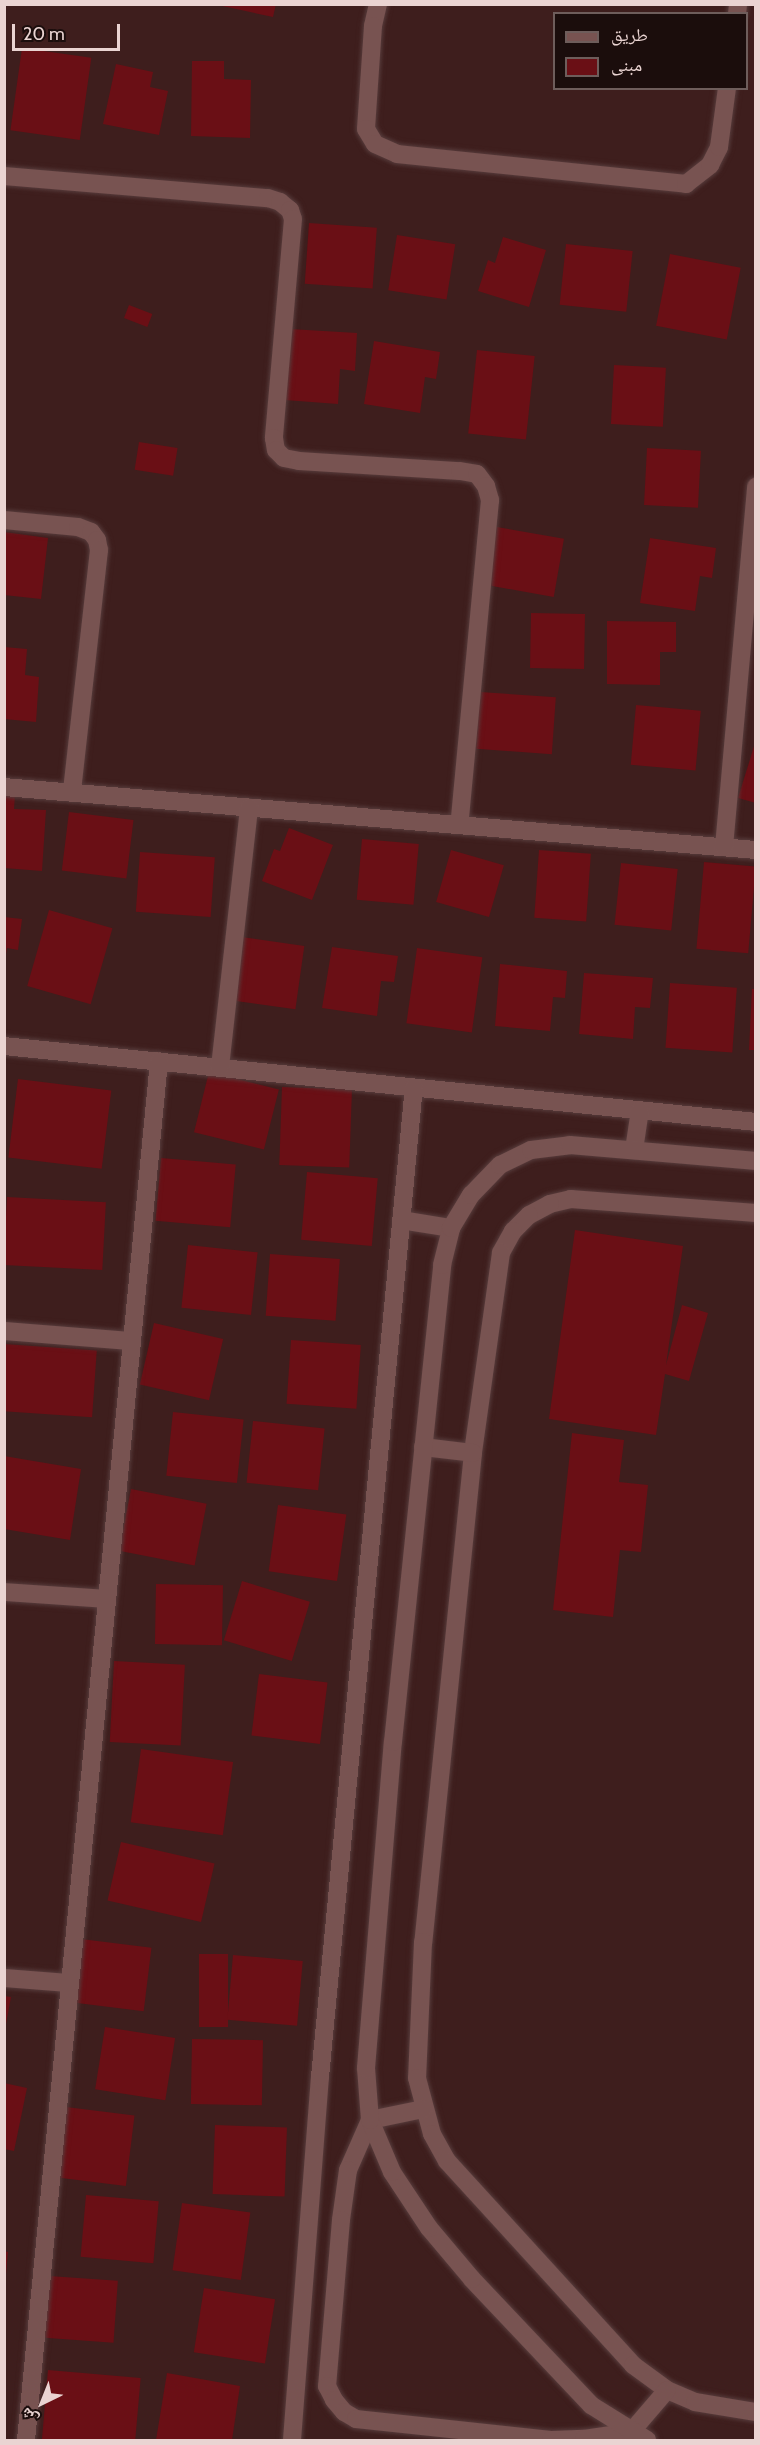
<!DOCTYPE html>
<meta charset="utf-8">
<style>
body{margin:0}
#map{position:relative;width:760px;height:2445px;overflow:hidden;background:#3e1e1d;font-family:Cabin,"Noto Naskh Arabic",sans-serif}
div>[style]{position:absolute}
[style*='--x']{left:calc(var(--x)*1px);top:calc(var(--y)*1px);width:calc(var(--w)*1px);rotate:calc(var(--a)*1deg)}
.building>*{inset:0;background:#6a0f15;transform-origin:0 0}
.roads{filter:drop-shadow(0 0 2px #573c3c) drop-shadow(0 0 2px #573c3c)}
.minor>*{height:18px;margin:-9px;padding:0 9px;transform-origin:9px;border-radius:9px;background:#785351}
span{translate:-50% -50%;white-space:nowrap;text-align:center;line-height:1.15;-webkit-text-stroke:5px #1b0d0c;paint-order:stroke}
.frame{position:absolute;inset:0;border:6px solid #ead4d2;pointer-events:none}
.legend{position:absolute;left:553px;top:12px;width:195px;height:78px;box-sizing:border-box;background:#1b0d0c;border:2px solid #6e5d5b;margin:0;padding:8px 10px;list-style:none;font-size:18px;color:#ead4d2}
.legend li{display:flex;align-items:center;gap:12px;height:30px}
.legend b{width:30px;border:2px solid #6e5d5b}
.north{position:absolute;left:12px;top:2373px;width:60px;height:60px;-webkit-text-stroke:4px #1b0d0c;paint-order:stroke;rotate:223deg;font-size:16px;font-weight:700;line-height:24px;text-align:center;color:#ead4d2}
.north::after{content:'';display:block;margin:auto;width:21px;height:27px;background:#ead4d2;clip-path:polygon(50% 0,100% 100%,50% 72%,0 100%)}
.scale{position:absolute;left:12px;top:24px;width:108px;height:27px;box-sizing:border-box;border:3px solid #ead4d2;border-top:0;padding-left:8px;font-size:18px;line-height:21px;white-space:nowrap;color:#ead4d2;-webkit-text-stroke:4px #1b0d0c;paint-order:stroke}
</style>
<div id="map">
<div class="building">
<div style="clip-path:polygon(213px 4px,276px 4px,273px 17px)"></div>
<div style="left:22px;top:48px;width:70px;height:83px;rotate:8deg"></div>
<div style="clip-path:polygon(192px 61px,224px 61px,224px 79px,251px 80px,250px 138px,191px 136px)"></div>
<div style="clip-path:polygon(116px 64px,153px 72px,150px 87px,168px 91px,159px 135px,103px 124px)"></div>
<div style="left:309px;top:223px;width:68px;height:61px;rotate:4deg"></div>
<div style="left:397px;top:235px;width:59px;height:56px;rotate:9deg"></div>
<div style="clip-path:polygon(503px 237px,546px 250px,529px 307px,478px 291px,488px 260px,495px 263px)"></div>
<div style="left:566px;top:244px;width:67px;height:61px;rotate:6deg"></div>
<div style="left:670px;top:254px;width:72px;height:73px;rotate:11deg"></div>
<div style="left:129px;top:305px;width:25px;height:14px;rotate:21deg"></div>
<div style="clip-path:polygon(290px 329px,357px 333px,355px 371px,340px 369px,338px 404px,285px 400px)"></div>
<div style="clip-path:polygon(374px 341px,440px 352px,436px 379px,425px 377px,420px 413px,364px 404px)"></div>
<div style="left:477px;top:350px;width:58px;height:84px;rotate:6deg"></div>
<div style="left:614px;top:365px;width:52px;height:59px;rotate:3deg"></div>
<div style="left:139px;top:442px;width:39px;height:28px;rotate:9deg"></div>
<div style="left:647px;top:448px;width:54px;height:57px;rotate:3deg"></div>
<div style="left:497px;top:527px;width:68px;height:59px;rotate:10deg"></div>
<div style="clip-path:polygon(4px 532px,48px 538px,41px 599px,4px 595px)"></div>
<div style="clip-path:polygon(650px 538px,716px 548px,712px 578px,700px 576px,695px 611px,640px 603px)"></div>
<div style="left:531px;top:613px;width:54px;height:55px;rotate:1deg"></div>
<div style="clip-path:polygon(607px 621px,676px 622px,676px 652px,660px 652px,660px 685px,607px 684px)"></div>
<div style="clip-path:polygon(4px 647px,27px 649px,25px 675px,39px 677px,36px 722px,4px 719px)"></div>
<div style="left:480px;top:692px;width:76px;height:57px;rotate:4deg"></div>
<div style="left:636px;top:705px;width:65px;height:60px;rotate:5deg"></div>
<div style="clip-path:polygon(756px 740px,756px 803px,738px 798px)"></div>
<div style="clip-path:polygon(4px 793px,15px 794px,14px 809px,46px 810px,42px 871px,4px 868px)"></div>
<div style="left:69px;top:812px;width:65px;height:59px;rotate:7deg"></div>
<div style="clip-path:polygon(289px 828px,333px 845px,312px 900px,262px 881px,274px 849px,280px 851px)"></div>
<div style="left:362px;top:839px;width:57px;height:61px;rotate:5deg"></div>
<div style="left:451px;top:850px;width:55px;height:54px;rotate:16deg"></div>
<div style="left:539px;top:850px;width:52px;height:68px;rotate:4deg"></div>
<div style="left:140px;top:852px;width:75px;height:60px;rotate:4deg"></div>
<div style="left:704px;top:862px;width:52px;height:87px;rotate:5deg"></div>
<div style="left:621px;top:863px;width:57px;height:62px;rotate:6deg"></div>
<div style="left:49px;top:910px;width:66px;height:79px;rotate:16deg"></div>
<div style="clip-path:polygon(4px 917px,22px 919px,18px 950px,7px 948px,6px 954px)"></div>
<div style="left:234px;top:936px;width:71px;height:64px;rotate:8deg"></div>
<div style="clip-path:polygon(332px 947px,398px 956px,394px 982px,381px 981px,377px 1016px,322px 1008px)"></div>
<div style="left:417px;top:948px;width:66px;height:76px;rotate:8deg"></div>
<div style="clip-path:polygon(500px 964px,567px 971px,565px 998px,553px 997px,550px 1031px,495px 1026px)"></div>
<div style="clip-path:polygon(584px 973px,653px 978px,650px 1008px,635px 1007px,633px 1039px,579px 1034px)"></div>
<div style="left:670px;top:983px;width:67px;height:65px;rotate:4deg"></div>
<div style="clip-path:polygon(752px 989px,756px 989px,756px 1050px,749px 1050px)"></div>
<div style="left:209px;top:1072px;width:72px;height:62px;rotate:14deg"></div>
<div style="left:18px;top:1079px;width:94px;height:79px;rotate:7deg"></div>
<div style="left:282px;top:1087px;width:70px;height:78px;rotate:2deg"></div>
<div style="left:161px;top:1158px;width:75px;height:63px;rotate:5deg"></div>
<div style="left:307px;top:1172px;width:71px;height:68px;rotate:5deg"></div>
<div style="left:7px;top:1197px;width:99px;height:68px;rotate:3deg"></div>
<div style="clip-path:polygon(575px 1230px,683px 1246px,666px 1365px,682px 1305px,708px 1313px,689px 1381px,665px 1374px,656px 1435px,549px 1419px)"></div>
<div style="left:188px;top:1245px;width:70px;height:63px;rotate:6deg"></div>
<div style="left:270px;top:1254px;width:70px;height:62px;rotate:4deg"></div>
<div style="left:154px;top:1323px;width:71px;height:63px;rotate:13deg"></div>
<div style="left:291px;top:1340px;width:70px;height:64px;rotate:4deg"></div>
<div style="left:4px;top:1344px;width:93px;height:67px;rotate:4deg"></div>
<div style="left:173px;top:1412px;width:71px;height:64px;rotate:6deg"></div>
<div style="left:253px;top:1421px;width:72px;height:62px;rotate:6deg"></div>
<div style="clip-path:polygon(572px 1433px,624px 1440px,619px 1482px,648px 1485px,641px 1552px,620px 1550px,613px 1617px,553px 1610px)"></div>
<div style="clip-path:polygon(4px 1456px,81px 1469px,70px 1540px,4px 1529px)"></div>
<div style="left:131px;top:1489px;width:77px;height:63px;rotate:11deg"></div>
<div style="left:278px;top:1505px;width:69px;height:67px;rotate:8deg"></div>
<div style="left:242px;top:1581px;width:71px;height:62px;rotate:17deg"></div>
<div style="left:156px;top:1584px;width:67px;height:60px;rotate:1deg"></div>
<div style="left:114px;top:1661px;width:71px;height:81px;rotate:3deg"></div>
<div style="left:259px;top:1674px;width:69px;height:62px;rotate:7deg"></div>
<div style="left:141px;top:1749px;width:93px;height:74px;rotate:8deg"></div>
<div style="left:121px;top:1842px;width:96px;height:60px;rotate:13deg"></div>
<div style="left:81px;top:1939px;width:71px;height:64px;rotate:7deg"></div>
<div style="left:199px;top:1954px;width:29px;height:73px"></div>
<div style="left:233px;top:1955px;width:70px;height:65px;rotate:5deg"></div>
<div style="clip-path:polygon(4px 1996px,11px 1997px,6px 2024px,4px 2024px)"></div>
<div style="left:105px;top:2027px;width:71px;height:63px;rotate:9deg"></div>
<div style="left:192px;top:2039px;width:71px;height:65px;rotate:1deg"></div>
<div style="clip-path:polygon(4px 2083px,27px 2088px,14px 2151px,4px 2149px)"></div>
<div style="left:66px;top:2107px;width:69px;height:71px;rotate:7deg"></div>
<div style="left:215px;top:2125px;width:72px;height:69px;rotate:2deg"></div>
<div style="left:86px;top:2195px;width:73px;height:62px;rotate:5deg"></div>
<div style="left:182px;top:2203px;width:69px;height:68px;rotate:8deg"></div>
<div style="clip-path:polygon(4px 2251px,8px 2252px,6px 2274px,4px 2274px)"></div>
<div style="left:49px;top:2276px;width:69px;height:62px;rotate:4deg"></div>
<div style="left:204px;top:2288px;width:72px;height:65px;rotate:9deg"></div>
<div style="left:48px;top:2370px;width:93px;height:70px;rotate:5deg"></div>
<div style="clip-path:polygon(167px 2373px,240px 2386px,232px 2440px,156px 2440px)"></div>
</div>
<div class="roads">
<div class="minor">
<div style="--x:378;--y:4;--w:23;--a:103"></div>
<div style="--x:373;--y:26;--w:103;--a:93.9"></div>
<div style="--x:366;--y:129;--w:17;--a:59"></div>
<div style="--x:375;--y:144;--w:24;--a:24"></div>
<div style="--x:397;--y:154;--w:291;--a:5.9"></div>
<div style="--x:686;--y:184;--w:31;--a:-38"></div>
<div style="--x:710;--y:165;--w:20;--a:-63"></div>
<div style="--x:719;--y:147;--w:60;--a:-82.3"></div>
<div style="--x:737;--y:14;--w:10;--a:-84"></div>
<div style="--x:4;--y:176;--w:265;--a:4.8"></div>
<div style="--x:268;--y:198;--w:13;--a:18"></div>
<div style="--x:280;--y:202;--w:13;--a:39"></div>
<div style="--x:290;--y:210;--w:9;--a:72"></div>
<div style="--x:293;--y:219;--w:220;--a:95"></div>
<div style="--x:274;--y:438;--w:12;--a:81"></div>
<div style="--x:276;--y:450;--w:11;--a:45"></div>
<div style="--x:284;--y:458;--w:15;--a:11"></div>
<div style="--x:299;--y:461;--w:161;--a:3.6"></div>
<div style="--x:460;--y:471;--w:17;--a:10"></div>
<div style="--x:477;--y:474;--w:15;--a:53"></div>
<div style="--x:486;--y:486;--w:15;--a:74"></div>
<div style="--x:490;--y:500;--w:326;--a:95.4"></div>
<div style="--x:4;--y:520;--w:74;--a:5.4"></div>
<div style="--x:78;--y:527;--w:14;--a:21"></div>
<div style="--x:91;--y:532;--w:10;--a:53"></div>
<div style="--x:97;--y:540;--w:10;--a:79"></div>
<div style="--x:99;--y:550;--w:244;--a:96.4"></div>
<div style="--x:4;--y:787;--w:755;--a:4.79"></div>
<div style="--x:724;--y:847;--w:362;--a:-84.9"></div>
<div style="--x:4;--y:1046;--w:756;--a:5.77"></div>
<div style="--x:220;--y:1067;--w:261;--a:-83.6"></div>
<div style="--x:634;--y:1150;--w:40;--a:-81.5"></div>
<div style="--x:756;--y:1213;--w:186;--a:-175.7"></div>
<div style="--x:571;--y:1199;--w:22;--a:167"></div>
<div style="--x:550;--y:1204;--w:24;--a:152"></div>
<div style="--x:529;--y:1215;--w:23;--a:135"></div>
<div style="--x:513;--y:1231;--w:25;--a:119"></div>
<div style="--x:501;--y:1253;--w:202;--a:98"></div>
<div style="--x:473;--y:1453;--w:492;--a:95.8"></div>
<div style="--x:423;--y:1942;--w:136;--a:92.5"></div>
<div style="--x:417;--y:2078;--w:58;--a:75"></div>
<div style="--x:432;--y:2134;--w:31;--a:61"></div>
<div style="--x:447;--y:2161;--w:276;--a:47.6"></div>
<div style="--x:633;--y:2365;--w:42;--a:36.3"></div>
<div style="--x:667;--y:2390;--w:30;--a:23"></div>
<div style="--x:695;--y:2402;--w:62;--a:9.3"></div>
<div style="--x:401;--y:1220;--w:51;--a:9.1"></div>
<div style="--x:4;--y:1331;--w:127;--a:4.5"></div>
<div style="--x:423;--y:1447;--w:50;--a:6.8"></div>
<div style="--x:4;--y:1592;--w:102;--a:3.9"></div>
<div style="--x:4;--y:1978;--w:65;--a:4.4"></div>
<div style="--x:370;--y:2120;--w:55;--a:113.7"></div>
<div style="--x:348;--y:2170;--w:50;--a:98"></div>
<div style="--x:341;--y:2220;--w:167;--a:94.8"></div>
<div style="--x:327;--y:2386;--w:16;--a:63"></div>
<div style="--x:334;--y:2400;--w:16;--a:50"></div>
<div style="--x:344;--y:2412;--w:14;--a:30"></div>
<div style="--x:356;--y:2419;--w:196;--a:6.1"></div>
<div style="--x:551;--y:2440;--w:33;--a:-2"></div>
<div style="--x:584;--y:2439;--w:48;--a:-8.5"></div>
<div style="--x:631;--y:2432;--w:55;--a:-49.4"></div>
<div style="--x:370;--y:2120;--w:54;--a:-11.7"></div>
<div style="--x:26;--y:2440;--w:1385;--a:-84.49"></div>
<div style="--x:292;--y:2440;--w:364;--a:-85.6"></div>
<div style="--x:320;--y:2077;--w:994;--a:-84.58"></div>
<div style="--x:647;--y:2440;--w:66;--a:-148"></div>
<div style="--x:591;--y:2405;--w:173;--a:-133.4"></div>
<div style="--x:472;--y:2279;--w:67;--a:-130.1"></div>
<div style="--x:429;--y:2228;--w:67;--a:-123.5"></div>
<div style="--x:392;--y:2172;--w:56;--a:-112.9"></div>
<div style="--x:370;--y:2120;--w:52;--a:-94.4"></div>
<div style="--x:366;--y:2068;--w:327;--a:-85.3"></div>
<div style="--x:393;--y:1742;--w:480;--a:-84.1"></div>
<div style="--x:442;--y:1265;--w:38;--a:-76"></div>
<div style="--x:451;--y:1228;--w:39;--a:-59"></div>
<div style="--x:471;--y:1195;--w:42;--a:-46"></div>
<div style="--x:500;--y:1165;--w:34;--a:-26"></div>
<div style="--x:531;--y:1150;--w:39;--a:-7"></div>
<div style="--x:570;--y:1145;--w:187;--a:4.9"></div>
</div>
</div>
<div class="frame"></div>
<ul class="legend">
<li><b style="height:8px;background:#785351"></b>طريق</li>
<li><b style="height:16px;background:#6a0f15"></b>مبنى</li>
</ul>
<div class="north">ش</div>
<div class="scale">20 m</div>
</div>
